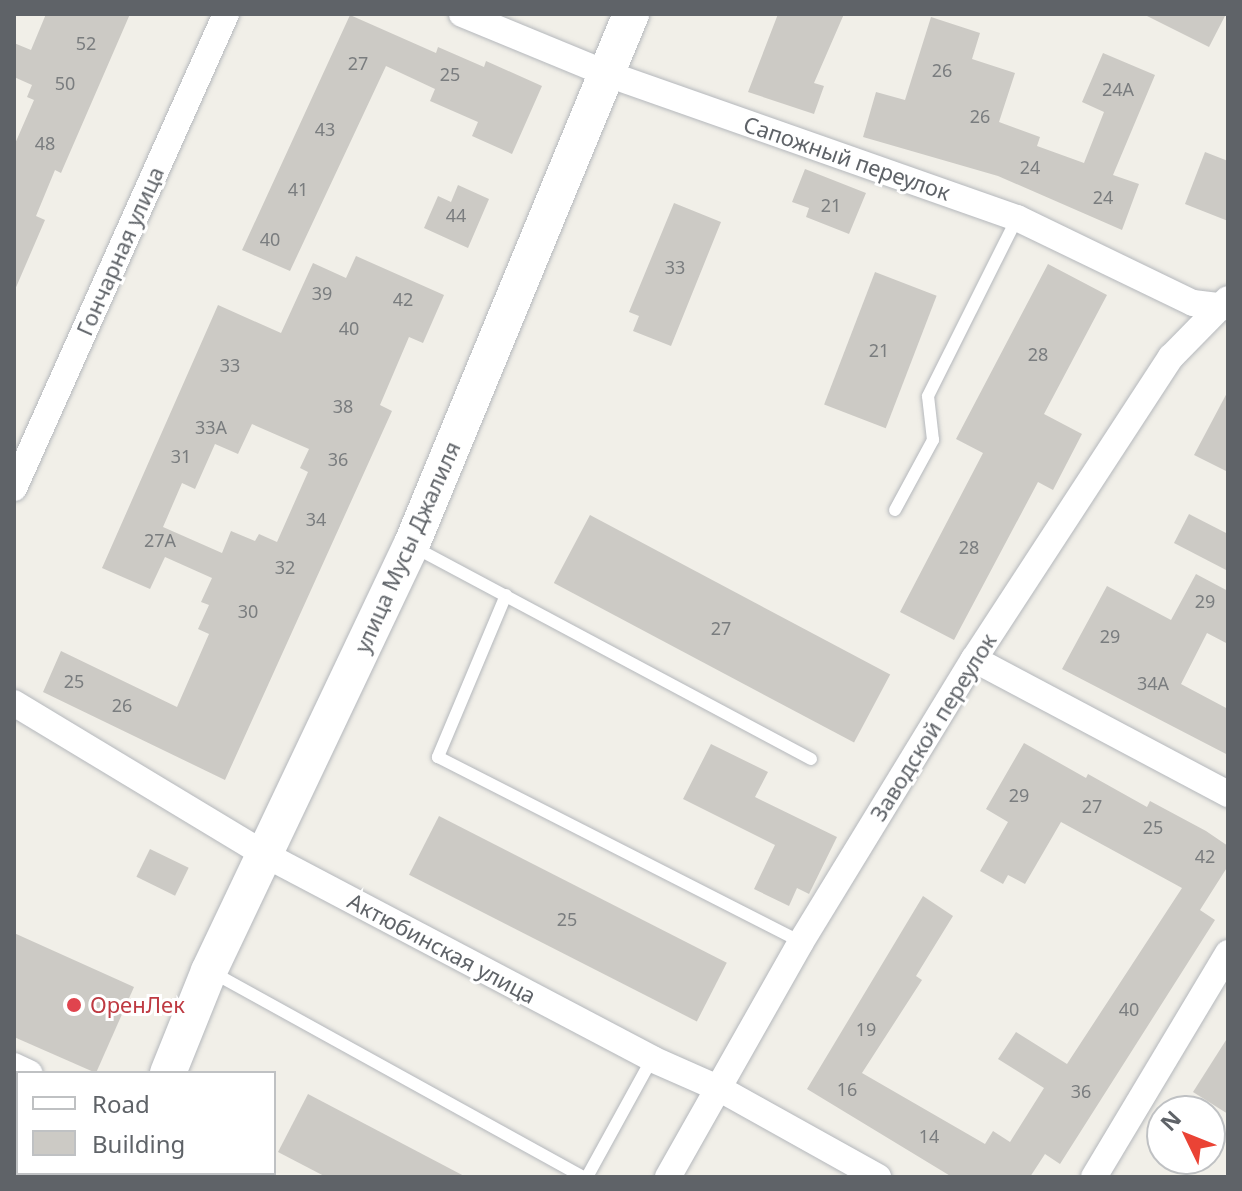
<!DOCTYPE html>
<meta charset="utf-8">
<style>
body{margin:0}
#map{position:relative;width:1242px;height:1191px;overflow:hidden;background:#f1efe8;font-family:"Noto Sans",sans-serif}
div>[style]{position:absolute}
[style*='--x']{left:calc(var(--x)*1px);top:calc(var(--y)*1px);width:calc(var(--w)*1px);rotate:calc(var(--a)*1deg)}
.building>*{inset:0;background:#cccac5;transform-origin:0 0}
.roads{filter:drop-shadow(0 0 2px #b5b8bc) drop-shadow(0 0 2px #b5b8bc)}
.lane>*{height:12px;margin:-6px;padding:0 6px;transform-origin:6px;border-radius:6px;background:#fff}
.street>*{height:26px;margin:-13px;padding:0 13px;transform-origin:13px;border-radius:13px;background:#fff}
.secondary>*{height:36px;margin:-18px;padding:0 18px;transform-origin:18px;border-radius:18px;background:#fff}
.dots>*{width:22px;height:22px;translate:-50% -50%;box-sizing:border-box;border:4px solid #fff;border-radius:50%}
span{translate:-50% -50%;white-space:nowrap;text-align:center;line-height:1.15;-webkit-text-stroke:6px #fff;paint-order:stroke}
.number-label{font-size:18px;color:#7a7d7f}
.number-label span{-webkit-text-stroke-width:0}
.street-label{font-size:22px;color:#5f6368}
.health-label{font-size:22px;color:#be3a42}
.left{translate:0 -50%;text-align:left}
.frame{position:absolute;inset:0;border:16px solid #5f6368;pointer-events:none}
.legend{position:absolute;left:16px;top:1071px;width:260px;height:104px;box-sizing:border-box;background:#fff;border:2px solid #bfc1c3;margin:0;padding:10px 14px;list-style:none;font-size:24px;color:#5f6368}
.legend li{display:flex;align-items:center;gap:16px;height:40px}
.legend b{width:40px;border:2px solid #bfc1c3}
.north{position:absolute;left:1146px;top:1095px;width:80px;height:80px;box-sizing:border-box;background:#fff;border:2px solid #bfc1c3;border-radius:50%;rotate:313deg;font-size:22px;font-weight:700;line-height:32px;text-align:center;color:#5f6368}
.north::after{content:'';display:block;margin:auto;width:28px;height:36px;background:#ea4335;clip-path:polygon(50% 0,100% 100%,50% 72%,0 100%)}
</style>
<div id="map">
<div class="building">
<div style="clip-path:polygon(46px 14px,130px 14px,61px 173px,55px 170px,36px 216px,45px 220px,14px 292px,14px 146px,34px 100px,27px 97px,32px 85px,14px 77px,14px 43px,31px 50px)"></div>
<div style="clip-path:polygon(778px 14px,844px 14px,814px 83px,824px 86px,814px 114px,748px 92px)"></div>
<div style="clip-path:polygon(1143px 14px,1226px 14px,1209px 47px)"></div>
<div style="clip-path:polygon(350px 15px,436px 53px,438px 47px,484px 67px,486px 61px,542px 86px,512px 154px,472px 136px,478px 122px,430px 101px,435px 89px,386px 66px,290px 271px,242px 250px)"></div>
<div style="clip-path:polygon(931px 17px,980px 33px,972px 59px,1015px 73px,999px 122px,1040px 137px,1037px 146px,1084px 163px,1104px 112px,1082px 102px,1103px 53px,1155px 75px,1113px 175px,1139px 184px,1122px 230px,998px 176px,863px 137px,876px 92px,905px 100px)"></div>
<div style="clip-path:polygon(1205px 152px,1228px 161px,1228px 221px,1185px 204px)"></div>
<div style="clip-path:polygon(805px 169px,866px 193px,849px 234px,806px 217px,809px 208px,792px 202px)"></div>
<div style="clip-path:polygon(458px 185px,489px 199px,468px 248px,424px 228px,438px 196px,451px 202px)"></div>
<div style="clip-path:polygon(674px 203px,721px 222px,671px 346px,633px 331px,639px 316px,629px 312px)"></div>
<div style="clip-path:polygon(evenodd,356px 256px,444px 295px,423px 343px,409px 337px,380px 405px,392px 411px,225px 780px,43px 692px,61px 651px,177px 707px,209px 634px,198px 629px,209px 605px,201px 602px,212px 578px,165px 557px,150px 589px,102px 568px,218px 305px,281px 333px,313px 263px,346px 278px,356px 256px,252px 424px,309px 449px,300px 468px,308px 472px,277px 542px,259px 534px,255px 541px,231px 531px,222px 553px,163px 527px,182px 483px,195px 489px,215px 444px,238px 454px,252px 424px)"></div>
<div style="clip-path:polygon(1048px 264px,1107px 295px,1044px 414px,1082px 434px,1053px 490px,1038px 482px,954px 640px,900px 612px,983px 453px,956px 439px)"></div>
<div style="left:875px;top:272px;width:66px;height:142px;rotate:21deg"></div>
<div style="clip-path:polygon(1228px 391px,1228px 472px,1194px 455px)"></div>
<div style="clip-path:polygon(1189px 514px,1228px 534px,1228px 571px,1174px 543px)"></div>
<div style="left:590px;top:515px;width:340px;height:77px;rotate:28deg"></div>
<div style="clip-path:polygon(1196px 574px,1228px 591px,1228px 644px,1207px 633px,1181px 684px,1228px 709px,1228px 755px,1062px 669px,1107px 586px,1171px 620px)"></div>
<div style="clip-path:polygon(1024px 743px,1086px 778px,1088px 774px,1147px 807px,1150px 801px,1206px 831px,1228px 846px,1228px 866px,1200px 910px,1215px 920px,1060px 1164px,1045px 1154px,1030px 1177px,952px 1177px,807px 1089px,923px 896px,953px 916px,916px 976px,922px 980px,862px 1073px,985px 1144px,993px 1131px,1010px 1142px,1044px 1088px,998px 1059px,1016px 1032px,1067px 1064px,1182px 888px,1061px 822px,1025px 884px,1008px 875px,1003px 884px,980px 871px,1008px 822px,986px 809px)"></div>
<div style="clip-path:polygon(711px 744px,768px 772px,755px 797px,837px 837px,809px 894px,797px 888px,789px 906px,754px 889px,775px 845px,683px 799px)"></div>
<div style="left:439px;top:816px;width:323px;height:66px;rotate:27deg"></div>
<div style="left:150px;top:849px;width:43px;height:31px;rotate:26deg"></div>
<div style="clip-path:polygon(14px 933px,134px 987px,96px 1073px,14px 1037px)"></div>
<div style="clip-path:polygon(1228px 1037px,1228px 1114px,1193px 1092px)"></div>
<div style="clip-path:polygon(308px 1094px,466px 1177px,326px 1177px,278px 1152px)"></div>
</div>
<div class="roads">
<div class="lane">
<div style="--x:895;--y:510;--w:80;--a:-61.5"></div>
<div style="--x:933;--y:440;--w:44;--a:-96.5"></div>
<div style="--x:928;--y:396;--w:199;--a:-63.4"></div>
<div style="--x:414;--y:547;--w:450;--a:28.1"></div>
<div style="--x:506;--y:595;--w:176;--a:112.8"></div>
<div style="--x:438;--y:757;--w:407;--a:27"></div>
<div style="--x:212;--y:972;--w:425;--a:28.9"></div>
<div style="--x:587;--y:1177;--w:135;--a:-61.2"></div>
</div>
<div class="street">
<div style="--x:462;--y:14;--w:155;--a:22.4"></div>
<div style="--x:605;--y:73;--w:437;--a:19.4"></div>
<div style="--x:1017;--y:218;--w:195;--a:25.8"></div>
<div style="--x:1193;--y:303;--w:35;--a:7"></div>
<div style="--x:14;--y:488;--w:519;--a:-65.9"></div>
<div style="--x:974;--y:659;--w:288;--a:28"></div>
<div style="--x:14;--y:703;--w:292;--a:31.1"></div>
<div style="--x:264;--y:854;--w:439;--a:27.8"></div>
<div style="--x:652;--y:1059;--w:74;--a:23.8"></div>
<div style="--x:720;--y:1089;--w:181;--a:29.1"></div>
<div style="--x:14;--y:1066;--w:17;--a:25"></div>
<div style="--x:207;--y:1173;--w:9;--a:27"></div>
<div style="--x:668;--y:1177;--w:270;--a:-60.5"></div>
<div style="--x:801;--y:942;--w:332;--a:-58.6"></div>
<div style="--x:974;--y:659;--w:361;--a:-56.9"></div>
<div style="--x:1171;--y:357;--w:81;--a:-45.5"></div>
<div style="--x:1094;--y:1177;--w:261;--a:-59.1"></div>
</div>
<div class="secondary">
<div style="--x:168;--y:1073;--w:110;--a:-68.1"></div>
<div style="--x:209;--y:971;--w:471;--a:-64.6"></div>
<div style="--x:411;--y:546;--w:576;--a:-67.53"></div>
<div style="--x:125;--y:1177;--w:4;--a:-63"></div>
</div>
</div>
<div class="dots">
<div style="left:74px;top:1005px;background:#e0444e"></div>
</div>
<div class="number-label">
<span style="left:86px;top:43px">52</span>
<span style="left:358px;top:63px">27</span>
<span style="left:942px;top:70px">26</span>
<span style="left:450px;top:74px">25</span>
<span style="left:65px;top:83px">50</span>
<span style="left:1118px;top:89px">24А</span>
<span style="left:980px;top:116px">26</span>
<span style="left:325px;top:129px">43</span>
<span style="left:45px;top:143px">48</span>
<span style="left:1030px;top:167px">24</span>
<span style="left:298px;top:189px">41</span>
<span style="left:1103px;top:197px">24</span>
<span style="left:831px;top:205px">21</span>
<span style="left:456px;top:215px">44</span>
<span style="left:270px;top:239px">40</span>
<span style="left:675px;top:267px">33</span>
<span style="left:322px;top:293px">39</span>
<span style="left:403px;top:299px">42</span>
<span style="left:349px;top:328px">40</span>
<span style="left:879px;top:350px">21</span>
<span style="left:1038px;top:354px">28</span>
<span style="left:230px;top:365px">33</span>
<span style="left:343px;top:406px">38</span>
<span style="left:211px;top:427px">33А</span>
<span style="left:181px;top:456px">31</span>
<span style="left:338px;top:459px">36</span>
<span style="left:316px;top:519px">34</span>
<span style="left:160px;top:540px">27А</span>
<span style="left:969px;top:547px">28</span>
<span style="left:285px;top:567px">32</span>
<span style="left:1205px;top:601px">29</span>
<span style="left:248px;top:611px">30</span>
<span style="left:721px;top:628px">27</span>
<span style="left:1110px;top:636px">29</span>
<span style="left:74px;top:681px">25</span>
<span style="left:1153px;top:683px">34А</span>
<span style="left:122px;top:705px">26</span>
<span style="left:1019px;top:795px">29</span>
<span style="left:1092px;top:806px">27</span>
<span style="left:1153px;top:827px">25</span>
<span style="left:1205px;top:856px">42</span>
<span style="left:567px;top:919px">25</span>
<span style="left:1129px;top:1009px">40</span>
<span style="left:866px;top:1029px">19</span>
<span style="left:847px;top:1089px">16</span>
<span style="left:1081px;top:1091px">36</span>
<span style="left:929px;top:1136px">14</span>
</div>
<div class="street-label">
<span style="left:847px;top:158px;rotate:19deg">Сапожный переулок</span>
<span style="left:120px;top:251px;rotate:-66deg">Гончарная улица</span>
<span style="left:407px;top:547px;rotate:-66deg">улица Мусы Джалиля</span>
<span style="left:933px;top:727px;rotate:-58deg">Заводской переулок</span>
<span style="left:442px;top:948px;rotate:28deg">Актюбинская улица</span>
</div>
<div class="health-label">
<span class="left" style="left:90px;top:1005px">ОренЛек</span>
</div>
<div class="frame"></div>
<ul class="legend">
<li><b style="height:10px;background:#fff"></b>Road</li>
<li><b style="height:22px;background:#cccac5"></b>Building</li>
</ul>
<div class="north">N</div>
</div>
